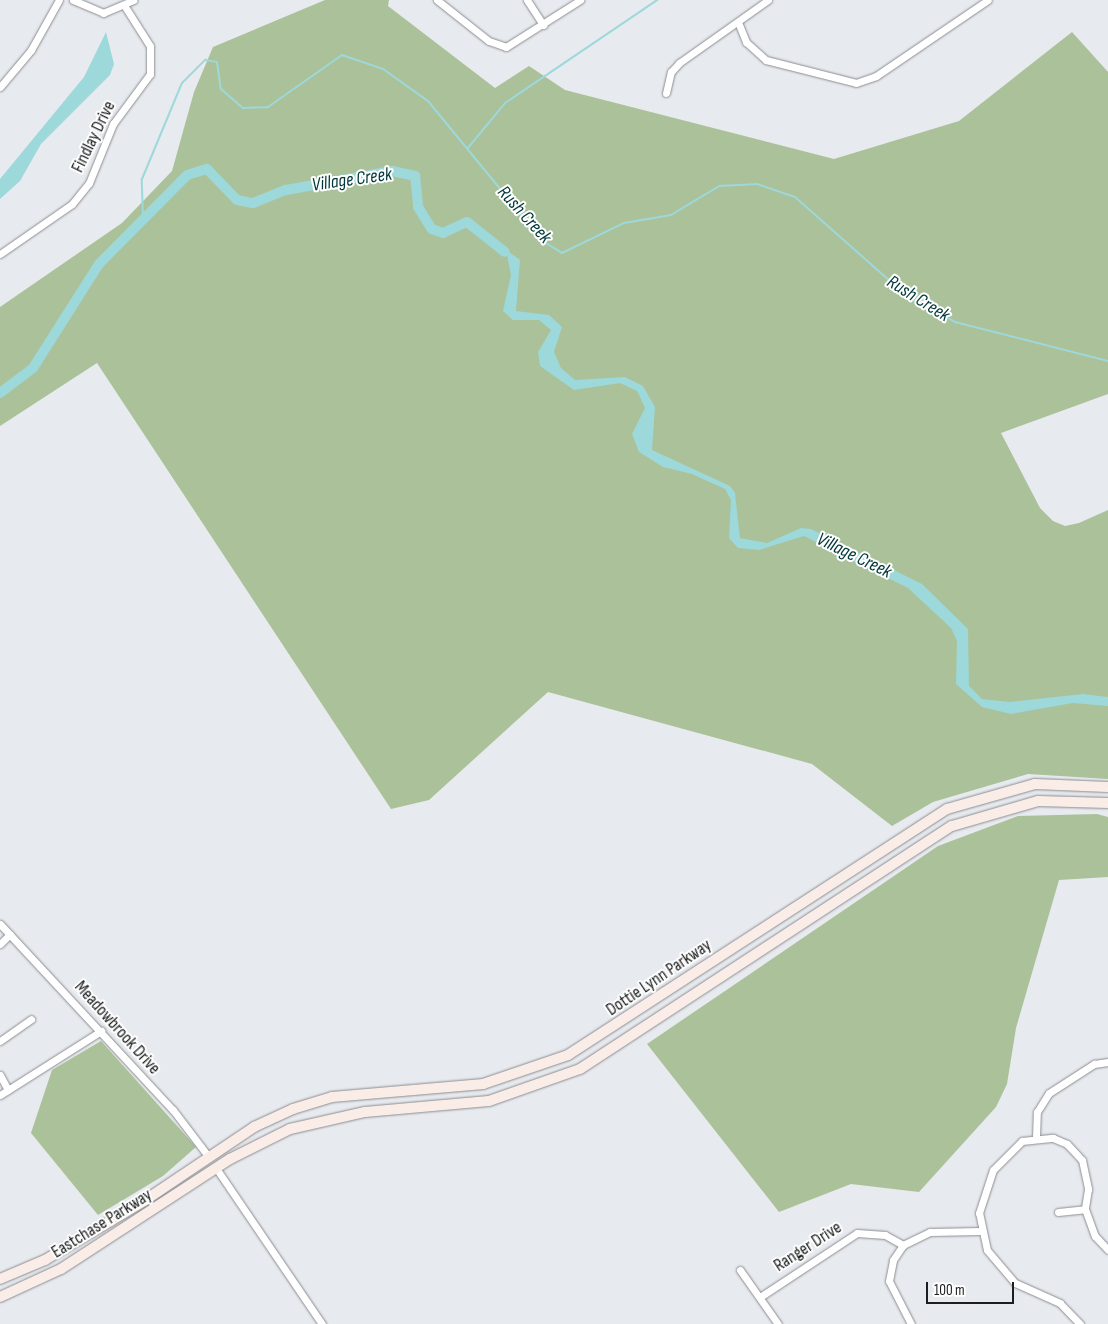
<!DOCTYPE html>
<style>
body{margin:0}
#map{position:relative;width:1108px;height:1324px;overflow:hidden;background:#e7eaee;font-family:"Sofia Sans Condensed",sans-serif}
div>[style]{position:absolute}
[style*='--x']{left:calc(var(--x)*1px);top:calc(var(--y)*1px);width:calc(var(--w)*1px);rotate:calc(var(--a)*1deg)}
.forest>*{inset:0;background:#abc199}
.water>*{inset:0;background:#9dd8da}
.stream>*{height:2px;margin:-1px;padding:0 1px;transform-origin:1px;border-radius:1px;background:#9dd8da}
.river>*{height:10px;margin:-5px;padding:0 5px;transform-origin:5px;border-radius:5px;background:#9dd8da}
.roads{filter:drop-shadow(0 0 1px #8b8d91) drop-shadow(0 0 1px #8b8d91)}
.street>*{height:7px;margin:-3.5px;padding:0 3.5px;transform-origin:3.5px;border-radius:3.5px;background:#fff}
.secondary>*{height:10px;margin:-5px;padding:0 5px;transform-origin:5px;border-radius:5px;background:#faede8}
span{translate:-50% -50%;white-space:nowrap;text-align:center;line-height:1.15;-webkit-text-stroke:4px #fff;paint-order:stroke}
.street-label{font-size:18px;color:#1d1e1f}
.water-label{font-size:19px;color:#00383a;font-style:italic}
.scale{position:absolute;left:926px;top:1282px;width:88px;height:22px;box-sizing:border-box;border:2px solid #1d1e1f;border-top:0;padding-left:6px;font-size:15px;line-height:18px;white-space:nowrap;color:#1d1e1f;-webkit-text-stroke:4px #fff;paint-order:stroke}
</style>
<div id="map">
<div class="forest">
<div style="clip-path:polygon(325px 0,389px 0,388px 6px,495px 88px,529px 66px,565px 90px,834px 159px,959px 121px,1072px 32px,1108px 72px,1108px 394px,1001px 433px,1040px 508px,1053px 521px,1065px 526px,1079px 523px,1108px 510px,1108px 779px,1028px 774px,933px 802px,892px 826px,812px 764px,548px 692px,429px 800px,391px 809px,97px 363px,0 426px,0 307px,122px 223px,172px 171px,194px 92px,213px 47px)"></div>
<div style="clip-path:polygon(1097px 814px,1108px 817px,1108px 877px,1059px 880px,1016px 1028px,1007px 1084px,996px 1107px,919px 1192px,851px 1184px,779px 1212px,647px 1044px,938px 846px,1018px 816px)"></div>
<div style="clip-path:polygon(101px 1041px,196px 1147px,163px 1176px,98px 1215px,31px 1133px,52px 1070px)"></div>
</div>
<div class="water">
<div style="clip-path:polygon(106px 32px,114px 64px,110px 75px,41px 144px,20px 181px,0 199px,0 179px,84px 77px)"></div>
<div style="clip-path:polygon(497px 243px,520px 260px,516px 311px,549px 315px,562px 327px,554px 352px,561px 368px,575px 380px,625px 377px,643px 386px,655px 407px,652px 450px,730px 486px,735px 493px,740px 538px,767px 543px,801px 528px,811px 529px,922px 584px,968px 629px,969px 686px,982px 699px,1010px 702px,1083px 694px,1108px 697px,1108px 706px,1073px 703px,1011px 714px,982px 707px,956px 684px,957px 641px,951px 628px,908px 588px,804px 536px,759px 550px,738px 548px,729px 538px,731px 500px,725px 489px,692px 474px,663px 467px,639px 452px,632px 434px,645px 408px,637px 391px,620px 383px,574px 390px,540px 366px,538px 352px,551px 330px,539px 320px,513px 320px,503px 311px,511px 275px,507px 255px)"></div>
</div>
<div class="stream">
<div style="--x:467;--y:149;--w:60;--a:-50.4"></div>
<div style="--x:505;--y:103;--w:184;--a:-34.1"></div>
<div style="--x:143;--y:217;--w:38;--a:-92"></div>
<div style="--x:142;--y:179;--w:104;--a:-67.4"></div>
<div style="--x:182;--y:83;--w:33;--a:-45"></div>
<div style="--x:205;--y:60;--w:12;--a:9"></div>
<div style="--x:217;--y:62;--w:27;--a:82"></div>
<div style="--x:221;--y:89;--w:29;--a:41"></div>
<div style="--x:243;--y:108;--w:25;--a:-2"></div>
<div style="--x:268;--y:107;--w:90;--a:-35.1"></div>
<div style="--x:342;--y:55;--w:43;--a:18.9"></div>
<div style="--x:383;--y:69;--w:55;--a:35.4"></div>
<div style="--x:428;--y:101;--w:183;--a:50.6"></div>
<div style="--x:544;--y:242;--w:21;--a:31"></div>
<div style="--x:562;--y:253;--w:69;--a:-25.8"></div>
<div style="--x:624;--y:223;--w:48;--a:-9.7"></div>
<div style="--x:671;--y:215;--w:56;--a:-31.1"></div>
<div style="--x:719;--y:186;--w:38;--a:-3"></div>
<div style="--x:757;--y:184;--w:40;--a:18.9"></div>
<div style="--x:795;--y:197;--w:149;--a:41.5"></div>
<div style="--x:907;--y:296;--w:55;--a:28.4"></div>
<div style="--x:955;--y:322;--w:158;--a:14.3"></div>
</div>
<div class="river">
<div style="--x:0;--y:393;--w:41;--a:-37.1"></div>
<div style="--x:33;--y:368;--w:123;--a:-57.6"></div>
<div style="--x:99;--y:264;--w:125;--a:-45.3"></div>
<div style="--x:187;--y:175;--w:21;--a:-17"></div>
<div style="--x:207;--y:169;--w:43;--a:45.9"></div>
<div style="--x:237;--y:200;--w:16;--a:11"></div>
<div style="--x:253;--y:203;--w:35;--a:-22"></div>
<div style="--x:286;--y:190;--w:108;--a:-10.2"></div>
<div style="--x:392;--y:171;--w:24;--a:12"></div>
<div style="--x:415;--y:176;--w:31;--a:84"></div>
<div style="--x:418;--y:207;--w:26;--a:58"></div>
<div style="--x:432;--y:229;--w:12;--a:20"></div>
<div style="--x:443;--y:233;--w:26;--a:-25"></div>
<div style="--x:467;--y:222;--w:48;--a:38.3"></div>
</div>
<div class="roads">
<div class="street">
<div style="--x:73;--y:0;--w:33;--a:23"></div>
<div style="--x:103;--y:13;--w:33;--a:-23"></div>
<div style="--x:437;--y:0;--w:66;--a:38.3"></div>
<div style="--x:489;--y:41;--w:18;--a:19"></div>
<div style="--x:506;--y:47;--w:88;--a:-32.4"></div>
<div style="--x:527;--y:0;--w:30;--a:57"></div>
<div style="--x:738;--y:22;--w:22;--a:68"></div>
<div style="--x:746;--y:42;--w:27;--a:42"></div>
<div style="--x:766;--y:60;--w:93;--a:14.3"></div>
<div style="--x:856;--y:83;--w:21;--a:-19"></div>
<div style="--x:876;--y:76;--w:135;--a:-34.2"></div>
<div style="--x:0;--y:87;--w:48;--a:-50"></div>
<div style="--x:31;--y:50;--w:57;--a:-60.8"></div>
<div style="--x:666;--y:93;--w:22;--a:-77"></div>
<div style="--x:671;--y:72;--w:12;--a:-48"></div>
<div style="--x:679;--y:63;--w:109;--a:-35.3"></div>
<div style="--x:0;--y:254;--w:88;--a:-34.8"></div>
<div style="--x:72;--y:204;--w:27;--a:-51"></div>
<div style="--x:89;--y:183;--w:64;--a:-67.9"></div>
<div style="--x:113;--y:124;--w:62;--a:-53.5"></div>
<div style="--x:150;--y:74;--w:28;--a:-90"></div>
<div style="--x:150;--y:46;--w:49;--a:-122.4"></div>
<div style="--x:0;--y:924;--w:254;--a:47.1"></div>
<div style="--x:173;--y:1110;--w:58;--a:52.7"></div>
<div style="--x:0;--y:944;--w:14;--a:-45"></div>
<div style="--x:0;--y:1041;--w:38;--a:-35"></div>
<div style="--x:0;--y:1075;--w:17;--a:62"></div>
<div style="--x:0;--y:1095;--w:120;--a:-32.4"></div>
<div style="--x:1036;--y:1137;--w:25;--a:-88"></div>
<div style="--x:1037;--y:1112;--w:22;--a:-58"></div>
<div style="--x:1049;--y:1093;--w:54;--a:-32.8"></div>
<div style="--x:1094;--y:1064;--w:14;--a:-8"></div>
<div style="--x:216;--y:1168;--w:189;--a:55.8"></div>
<div style="--x:1058;--y:1212;--w:27;--a:-6"></div>
<div style="--x:740;--y:1270;--w:66;--a:54.9"></div>
<div style="--x:760;--y:1297;--w:116;--a:-33.4"></div>
<div style="--x:857;--y:1233;--w:28;--a:4"></div>
<div style="--x:885;--y:1235;--w:21;--a:29"></div>
<div style="--x:911;--y:1324;--w:48;--a:-117.1"></div>
<div style="--x:889;--y:1281;--w:21;--a:-79"></div>
<div style="--x:893;--y:1260;--w:18;--a:-56"></div>
<div style="--x:903;--y:1245;--w:30;--a:-26"></div>
<div style="--x:930;--y:1232;--w:51;--a:-1.1"></div>
<div style="--x:1080;--y:1324;--w:29;--a:-134"></div>
<div style="--x:1060;--y:1303;--w:49;--a:-156"></div>
<div style="--x:1015;--y:1283;--w:43;--a:-130.3"></div>
<div style="--x:987;--y:1250;--w:38;--a:-102"></div>
<div style="--x:979;--y:1213;--w:45;--a:-72"></div>
<div style="--x:993;--y:1170;--w:41;--a:-45"></div>
<div style="--x:1022;--y:1141;--w:31;--a:-6"></div>
<div style="--x:1053;--y:1138;--w:15;--a:23"></div>
<div style="--x:1067;--y:1144;--w:22;--a:47"></div>
<div style="--x:1082;--y:1160;--w:30;--a:78"></div>
<div style="--x:1088;--y:1189;--w:20;--a:99"></div>
<div style="--x:1085;--y:1209;--w:29;--a:70"></div>
<div style="--x:1095;--y:1236;--w:19;--a:47"></div>
</div>
<div class="secondary">
<div style="--x:0;--y:1279;--w:49;--a:-22.9"></div>
<div style="--x:45;--y:1260;--w:115;--a:-30.8"></div>
<div style="--x:144;--y:1201;--w:133;--a:-33.9"></div>
<div style="--x:254;--y:1127;--w:43;--a:-24.8"></div>
<div style="--x:293;--y:1109;--w:41;--a:-17.1"></div>
<div style="--x:332;--y:1097;--w:152;--a:-4.9"></div>
<div style="--x:483;--y:1084;--w:90;--a:-18.8"></div>
<div style="--x:568;--y:1055;--w:452;--a:-33"></div>
<div style="--x:947;--y:809;--w:91;--a:-15.9"></div>
<div style="--x:1035;--y:784;--w:73;--a:2.4"></div>
<div style="--x:0;--y:1297;--w:67;--a:-24.7"></div>
<div style="--x:61;--y:1269;--w:202;--a:-33.1"></div>
<div style="--x:230;--y:1159;--w:67;--a:-26.6"></div>
<div style="--x:290;--y:1129;--w:77;--a:-12.8"></div>
<div style="--x:365;--y:1112;--w:124;--a:-5.1"></div>
<div style="--x:489;--y:1101;--w:96;--a:-19.4"></div>
<div style="--x:580;--y:1069;--w:444;--a:-33.2"></div>
<div style="--x:952;--y:826;--w:90;--a:-16.2"></div>
<div style="--x:1038;--y:801;--w:70;--a:1.6"></div>
</div>
</div>
<div class="street-label">
<span style="left:94px;top:137px;rotate:-64deg">Findlay Drive</span>
<span style="left:659px;top:978px;rotate:-34deg">Dottie Lynn Parkway</span>
<span style="left:117px;top:1028px;rotate:48deg">Meadowbrook Drive</span>
<span style="left:102px;top:1224px;rotate:-32deg">Eastchase Parkway</span>
<span style="left:808px;top:1247px;rotate:-33deg">Ranger Drive</span>
</div>
<div class="water-label">
<span style="left:352px;top:180px;rotate:-8deg">Village Creek</span>
<span style="left:524px;top:215px;rotate:48deg">Rush Creek</span>
<span style="left:918px;top:299px;rotate:32deg">Rush Creek</span>
<span style="left:854px;top:556px;rotate:26deg">Village Creek</span>
</div>
<div class="scale">100 m</div>
</div>
